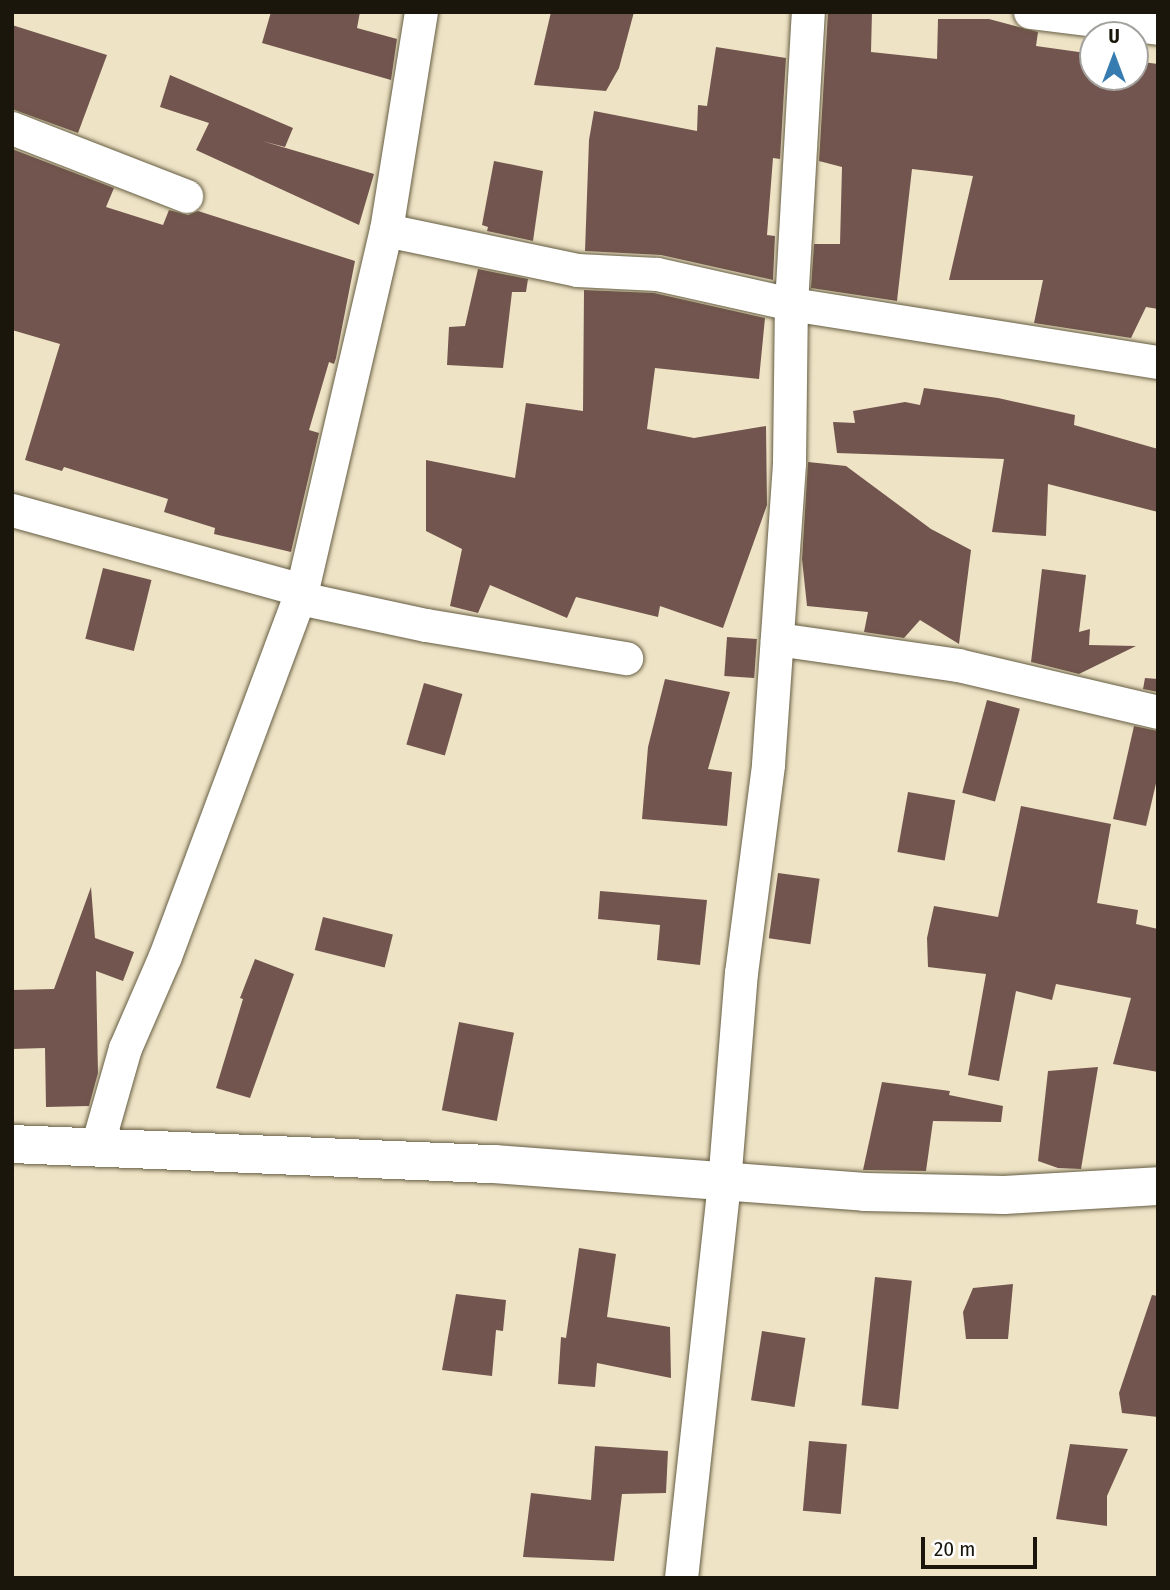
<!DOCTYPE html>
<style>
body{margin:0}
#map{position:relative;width:1170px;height:1590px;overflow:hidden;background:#eee3c5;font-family:"Fira Sans Condensed",sans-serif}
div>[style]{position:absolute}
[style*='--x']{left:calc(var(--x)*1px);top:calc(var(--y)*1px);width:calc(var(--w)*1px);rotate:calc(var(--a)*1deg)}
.building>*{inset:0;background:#72554e;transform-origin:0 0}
.roads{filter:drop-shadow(0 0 2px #665d43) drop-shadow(0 0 2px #665d43)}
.minor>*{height:33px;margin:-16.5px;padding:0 16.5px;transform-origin:16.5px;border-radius:16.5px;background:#fff}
.tertiary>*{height:38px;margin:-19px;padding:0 19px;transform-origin:19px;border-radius:19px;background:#fff}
span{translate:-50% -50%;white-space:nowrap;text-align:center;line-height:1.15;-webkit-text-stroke:7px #fff;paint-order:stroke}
.frame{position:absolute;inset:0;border:14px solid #1a160c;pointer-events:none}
.north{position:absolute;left:1079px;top:21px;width:70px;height:70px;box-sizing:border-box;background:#fff;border:2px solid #a3a29e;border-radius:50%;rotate:0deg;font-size:19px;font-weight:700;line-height:28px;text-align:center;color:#1a160c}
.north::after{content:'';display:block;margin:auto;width:24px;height:32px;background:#377cb1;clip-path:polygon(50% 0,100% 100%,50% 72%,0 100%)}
.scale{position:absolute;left:921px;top:1537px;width:116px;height:32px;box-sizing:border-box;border:4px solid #1a160c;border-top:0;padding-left:9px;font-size:21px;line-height:24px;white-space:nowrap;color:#1a160c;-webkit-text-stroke:5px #fff;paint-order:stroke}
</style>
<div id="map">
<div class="building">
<div style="clip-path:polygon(271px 12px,360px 12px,357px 28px,397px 39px,391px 80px,262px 43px)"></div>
<div style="clip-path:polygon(551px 12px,634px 12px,619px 68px,606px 91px,534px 85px)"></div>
<div style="clip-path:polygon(828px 12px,872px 12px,871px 52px,937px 59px,938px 19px,989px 19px,1038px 32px,1036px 46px,1093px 54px,1093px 77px,1135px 77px,1135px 61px,1158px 64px,1158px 309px,1146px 307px,1131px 338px,1034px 323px,1043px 280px,949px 280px,973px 176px,912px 169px,897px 301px,811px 288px,814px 244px,840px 244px,842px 167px,819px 161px)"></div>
<div style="clip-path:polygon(12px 25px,107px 55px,78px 133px,12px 109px)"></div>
<div style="clip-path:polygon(716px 47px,786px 58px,780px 159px,773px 158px,767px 235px,775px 236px,773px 280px,661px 255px,585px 251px,589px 140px,594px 111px,697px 131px,698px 105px,707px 106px)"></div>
<div style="clip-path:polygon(170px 75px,293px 128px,285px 147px,262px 141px,374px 174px,359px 225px,196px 150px,209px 123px,160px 107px)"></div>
<div style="clip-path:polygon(12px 149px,114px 188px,106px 207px,163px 225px,169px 210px,188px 215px,198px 211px,355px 261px,336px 358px,334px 364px,329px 362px,309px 430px,319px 433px,291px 552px,214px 534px,215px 528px,164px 512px,168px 499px,64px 467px,62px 471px,25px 460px,60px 344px,12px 330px)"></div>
<div style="clip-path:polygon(494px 161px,543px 171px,533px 241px,487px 231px,488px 227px,482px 225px)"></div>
<div style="clip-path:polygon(478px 269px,528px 279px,526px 292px,512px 292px,503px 368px,447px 365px,449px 327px,465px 326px)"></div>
<div style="clip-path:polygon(584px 290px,654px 293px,765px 318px,759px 379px,655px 368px,647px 429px,694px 438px,766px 426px,767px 505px,723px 628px,660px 606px,658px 617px,576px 597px,567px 618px,490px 585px,478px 613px,450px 606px,462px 549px,426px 531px,426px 460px,515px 478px,526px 403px,583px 411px)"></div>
<div style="clip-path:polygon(924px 388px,998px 398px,1075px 415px,1074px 425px,1158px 449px,1158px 512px,1048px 484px,1046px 536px,992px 532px,1004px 459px,837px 453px,833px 422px,855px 423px,853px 411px,905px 402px,920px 405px)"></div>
<div style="clip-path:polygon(808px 462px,846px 466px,931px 529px,971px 550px,959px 644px,920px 620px,904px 638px,864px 632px,868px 612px,807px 606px,802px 559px)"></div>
<div style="left:103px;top:568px;width:50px;height:73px;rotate:14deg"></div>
<div style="clip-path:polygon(1042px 569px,1086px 575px,1079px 632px,1090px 629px,1089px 645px,1136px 646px,1079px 674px,1031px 662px)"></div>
<div style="left:727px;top:637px;width:30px;height:39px;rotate:4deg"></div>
<div style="clip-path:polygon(1145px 678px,1158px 679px,1158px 692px,1143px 689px)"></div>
<div style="clip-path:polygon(665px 679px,730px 692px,708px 769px,732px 772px,727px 826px,642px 819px,648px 747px)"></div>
<div style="left:424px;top:683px;width:40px;height:64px;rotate:16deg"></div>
<div style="left:987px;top:700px;width:34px;height:96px;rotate:15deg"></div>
<div style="clip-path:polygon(1134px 726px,1158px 731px,1158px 775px,1146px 826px,1113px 819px)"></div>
<div style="left:908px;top:792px;width:48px;height:61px;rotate:10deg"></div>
<div style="clip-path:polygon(1021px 806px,1111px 824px,1097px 903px,1138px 910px,1136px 924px,1158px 929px,1158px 1072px,1113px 1064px,1131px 998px,1056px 984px,1052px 1000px,1016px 991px,999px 1081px,968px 1075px,986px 974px,928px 967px,927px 938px,934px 906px,998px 917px)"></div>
<div style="left:778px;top:873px;width:42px;height:66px;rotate:8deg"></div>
<div style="clip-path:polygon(91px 887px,95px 938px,134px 952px,123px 981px,96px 971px,98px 1073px,89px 1106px,46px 1107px,45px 1048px,12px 1049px,12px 990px,54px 989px)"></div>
<div style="clip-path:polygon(600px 891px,707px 900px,700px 965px,657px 960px,660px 925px,598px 919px)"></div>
<div style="left:323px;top:917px;width:72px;height:34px;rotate:14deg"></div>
<div style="clip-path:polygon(255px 959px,294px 974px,250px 1098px,216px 1088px,243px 999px,240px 998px)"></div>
<div style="left:459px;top:1022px;width:56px;height:90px;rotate:11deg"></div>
<div style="clip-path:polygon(1098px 1067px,1081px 1169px,1058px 1168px,1038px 1161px,1048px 1071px)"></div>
<div style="clip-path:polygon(882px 1082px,950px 1091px,949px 1095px,1003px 1106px,1001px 1122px,933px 1121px,926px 1171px,863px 1170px)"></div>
<div style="clip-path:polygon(579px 1248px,616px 1254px,607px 1317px,670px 1327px,671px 1378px,597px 1363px,595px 1387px,558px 1384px,561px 1337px,566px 1338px)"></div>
<div style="left:875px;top:1277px;width:37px;height:129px;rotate:6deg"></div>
<div style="clip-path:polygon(1013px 1284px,1008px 1339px,966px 1339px,963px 1312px,973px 1288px)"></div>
<div style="clip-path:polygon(456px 1294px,506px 1300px,503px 1331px,496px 1330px,492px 1376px,442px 1370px)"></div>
<div style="clip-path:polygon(1152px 1295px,1158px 1296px,1158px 1417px,1122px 1413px,1119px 1393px)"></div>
<div style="left:762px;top:1331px;width:44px;height:70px;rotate:9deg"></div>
<div style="left:809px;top:1441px;width:38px;height:70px;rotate:5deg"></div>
<div style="clip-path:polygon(1070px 1444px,1128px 1449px,1107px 1496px,1107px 1526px,1056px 1519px)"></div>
<div style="clip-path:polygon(595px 1446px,668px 1451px,666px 1493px,622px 1494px,614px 1561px,523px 1557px,531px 1493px,591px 1500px)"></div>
</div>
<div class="roads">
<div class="minor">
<div style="--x:1030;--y:12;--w:129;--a:7.1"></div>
<div style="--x:12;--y:128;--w:187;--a:21.3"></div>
<div style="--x:386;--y:230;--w:195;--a:11.8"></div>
<div style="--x:577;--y:270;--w:80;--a:2.9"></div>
<div style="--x:657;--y:274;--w:137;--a:12.6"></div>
<div style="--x:791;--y:304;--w:372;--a:9"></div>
<div style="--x:12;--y:510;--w:301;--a:15.4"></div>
<div style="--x:300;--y:598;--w:129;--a:12.1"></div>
<div style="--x:426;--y:625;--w:203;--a:9.4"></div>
<div style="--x:777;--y:639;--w:183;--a:8.2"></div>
<div style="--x:958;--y:665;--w:205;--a:13.2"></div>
<div style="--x:97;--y:1146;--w:102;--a:-74.1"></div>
<div style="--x:125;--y:1048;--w:100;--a:-66.5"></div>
<div style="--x:165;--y:956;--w:391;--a:-69.5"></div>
<div style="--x:302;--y:590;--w:370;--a:-76.9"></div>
<div style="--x:386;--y:230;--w:221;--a:-80.9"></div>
<div style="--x:681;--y:1578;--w:397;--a:-83.8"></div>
<div style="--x:724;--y:1183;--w:211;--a:-85.4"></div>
<div style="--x:741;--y:973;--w:211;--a:-82.6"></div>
<div style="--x:768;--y:764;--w:302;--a:-86"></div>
<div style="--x:789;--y:463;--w:159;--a:-89.3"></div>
<div style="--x:791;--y:304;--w:292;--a:-86.7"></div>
</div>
<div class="tertiary">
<div style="--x:12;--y:1144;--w:482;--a:2.4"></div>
<div style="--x:494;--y:1164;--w:372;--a:4.3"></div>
<div style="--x:865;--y:1192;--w:139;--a:1.2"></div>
<div style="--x:1004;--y:1195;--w:154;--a:-3.3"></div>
</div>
</div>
<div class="frame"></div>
<div class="north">U</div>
<div class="scale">20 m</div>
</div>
